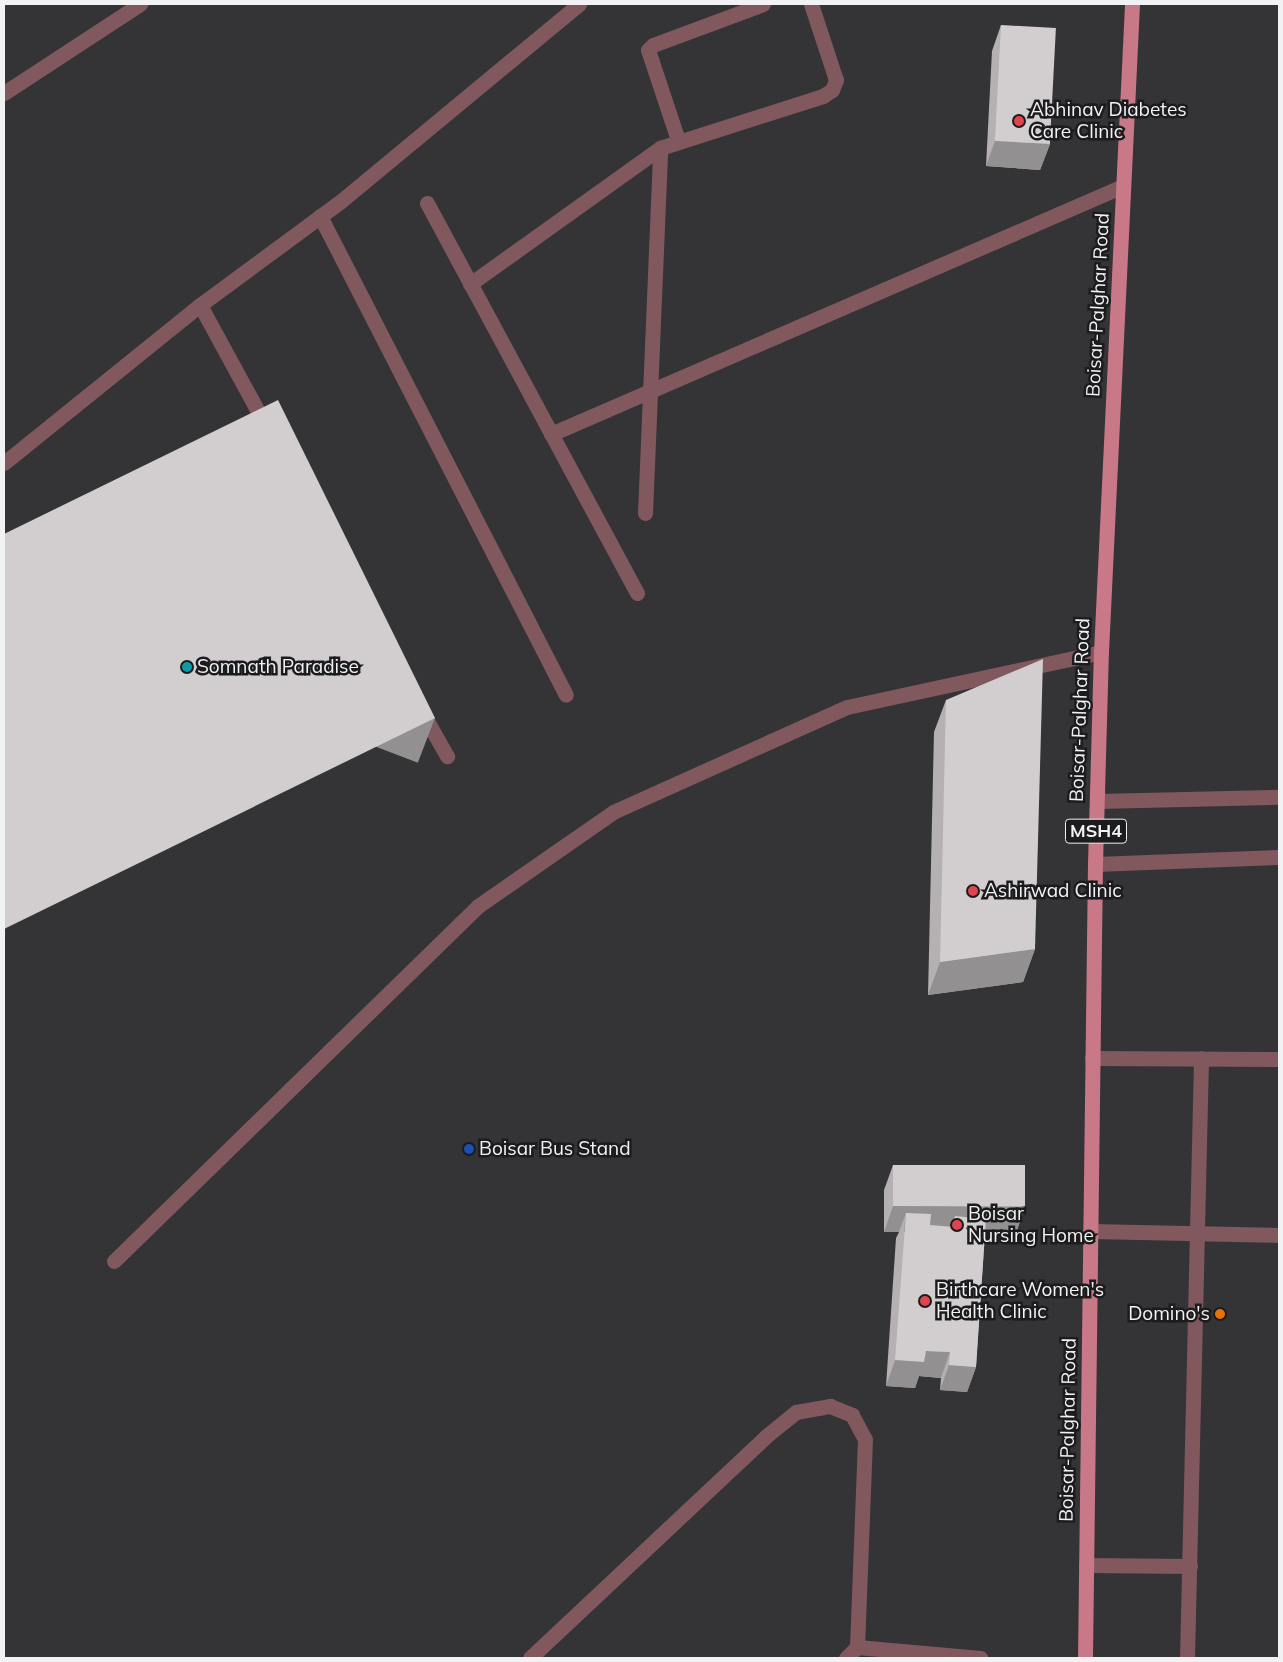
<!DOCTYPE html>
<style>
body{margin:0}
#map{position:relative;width:1283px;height:1662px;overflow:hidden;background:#343336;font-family:Mulish,sans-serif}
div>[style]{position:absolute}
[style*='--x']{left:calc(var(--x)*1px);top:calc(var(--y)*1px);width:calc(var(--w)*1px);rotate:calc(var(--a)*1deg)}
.minor>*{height:15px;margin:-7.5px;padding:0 7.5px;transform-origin:7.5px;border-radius:7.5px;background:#80585e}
.major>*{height:15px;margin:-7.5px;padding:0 7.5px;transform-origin:7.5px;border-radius:7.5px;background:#c97887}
.wall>*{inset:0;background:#b5b0b2}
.shaded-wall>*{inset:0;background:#939091;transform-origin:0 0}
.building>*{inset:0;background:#d2cdcf;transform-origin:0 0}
.dots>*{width:14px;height:14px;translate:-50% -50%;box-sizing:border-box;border:2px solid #1c1b1d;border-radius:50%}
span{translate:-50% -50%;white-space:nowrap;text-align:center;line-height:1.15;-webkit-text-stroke:5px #1c1b1d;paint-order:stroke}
.shield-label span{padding:1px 4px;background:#1c1b1d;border:1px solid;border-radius:4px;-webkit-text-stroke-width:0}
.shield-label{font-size:18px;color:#f2f1f3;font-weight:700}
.poi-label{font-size:19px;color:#f2f1f3}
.left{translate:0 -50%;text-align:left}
.right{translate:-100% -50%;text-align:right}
.street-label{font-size:19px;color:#f2f1f3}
.frame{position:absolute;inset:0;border:5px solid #f2f1f3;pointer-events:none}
</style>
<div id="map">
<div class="minor">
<div style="--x:4;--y:93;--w:163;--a:-33.2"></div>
<div style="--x:678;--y:140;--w:95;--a:-108.4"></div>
<div style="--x:648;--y:50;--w:7;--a:-45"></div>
<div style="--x:653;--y:45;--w:117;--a:-20.4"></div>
<div style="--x:427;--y:203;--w:443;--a:61.7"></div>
<div style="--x:320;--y:216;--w:538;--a:62.82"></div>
<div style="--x:470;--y:284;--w:234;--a:-35.6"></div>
<div style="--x:660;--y:148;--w:171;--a:-17.7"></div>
<div style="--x:823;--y:96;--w:11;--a:-34"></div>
<div style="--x:832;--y:90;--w:11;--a:-68"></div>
<div style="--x:836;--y:80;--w:80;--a:-108.2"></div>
<div style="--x:200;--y:305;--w:140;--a:61.4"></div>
<div style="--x:551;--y:434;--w:623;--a:-23.44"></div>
<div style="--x:4;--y:463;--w:252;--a:-38.9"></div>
<div style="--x:200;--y:305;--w:175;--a:-36.4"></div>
<div style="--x:341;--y:201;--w:309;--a:-39.6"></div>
<div style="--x:645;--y:513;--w:365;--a:-87.6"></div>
<div style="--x:422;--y:712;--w:51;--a:60.4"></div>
<div style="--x:1097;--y:801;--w:182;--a:-1.3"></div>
<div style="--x:1095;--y:864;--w:184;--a:-2.2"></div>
<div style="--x:1092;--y:1058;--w:187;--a:0.3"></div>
<div style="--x:1090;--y:1231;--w:189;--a:1.2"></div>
<div style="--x:114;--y:1261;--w:508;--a:-44.28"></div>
<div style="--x:478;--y:906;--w:165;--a:-34.8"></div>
<div style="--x:613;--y:812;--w:256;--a:-24.2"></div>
<div style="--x:847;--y:707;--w:260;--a:-12.2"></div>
<div style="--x:1086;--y:1565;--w:104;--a:0.6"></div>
<div style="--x:530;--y:1658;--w:323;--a:-43.2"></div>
<div style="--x:765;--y:1437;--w:40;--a:-39"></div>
<div style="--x:796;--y:1412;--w:35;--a:-10"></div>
<div style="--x:830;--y:1406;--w:24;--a:22"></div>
<div style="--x:852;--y:1415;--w:27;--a:62"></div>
<div style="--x:865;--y:1439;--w:208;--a:92.2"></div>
<div style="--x:846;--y:1658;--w:16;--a:-45"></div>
<div style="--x:857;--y:1647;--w:124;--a:5.1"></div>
<div style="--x:1187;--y:1658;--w:600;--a:-88.66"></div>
</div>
<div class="major">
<div style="--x:1085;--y:1658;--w:794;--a:-89.28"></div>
<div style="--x:1095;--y:864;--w:212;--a:-88.4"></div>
<div style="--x:1101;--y:652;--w:649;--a:-87.26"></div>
</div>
<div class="wall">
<div style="clip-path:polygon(1001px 25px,1050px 144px,1040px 170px,986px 166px,992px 51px)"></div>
<div style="clip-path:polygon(946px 700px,1035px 949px,1023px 982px,928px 995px,934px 732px)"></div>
<div style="clip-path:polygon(893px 1165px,1025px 1207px,1016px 1233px,985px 1232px,976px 1367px,967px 1392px,940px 1390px,941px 1378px,919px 1376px,915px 1388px,886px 1386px,896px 1238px,899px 1232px,884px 1232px,884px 1190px)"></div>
</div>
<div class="shaded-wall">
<div style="clip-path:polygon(995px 141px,1050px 144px,1040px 170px,986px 166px)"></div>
<div style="left:435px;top:718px;width:48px;height:480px;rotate:111deg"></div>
<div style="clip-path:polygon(1035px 949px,1023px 982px,928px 995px,940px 962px)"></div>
<div style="clip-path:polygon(893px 1206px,1025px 1207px,1016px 1233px,952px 1232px,954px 1227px,955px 1216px,949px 1232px,904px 1232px,906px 1213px,899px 1232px,884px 1232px)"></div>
<div style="clip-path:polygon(926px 1351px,950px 1352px,941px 1378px,919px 1376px,915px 1388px,886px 1386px,895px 1360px)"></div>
<div style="clip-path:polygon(949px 1365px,976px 1367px,967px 1392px,940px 1390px)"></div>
</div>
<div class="building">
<div style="left:1001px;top:25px;width:55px;height:116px;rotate:3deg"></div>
<div style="clip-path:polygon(278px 400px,435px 718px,4px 929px,4px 534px)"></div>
<div style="clip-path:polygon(1043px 659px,1035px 949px,940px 962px,946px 700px)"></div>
<div style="left:893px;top:1165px;width:132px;height:41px"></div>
<div style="clip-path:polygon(906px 1213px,931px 1214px,930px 1225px,954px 1227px,955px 1216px,986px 1219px,976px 1367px,949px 1365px,950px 1352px,926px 1351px,924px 1362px,895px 1360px)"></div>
</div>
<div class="dots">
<div style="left:1019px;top:121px;background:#e0444e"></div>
<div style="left:187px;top:667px;background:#0f9aa8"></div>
<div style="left:973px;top:891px;background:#e0444e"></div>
<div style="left:469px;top:1149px;background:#1a4fb4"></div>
<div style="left:957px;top:1225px;background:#e0444e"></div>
<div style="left:925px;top:1301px;background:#e0444e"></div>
<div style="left:1220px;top:1314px;background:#e8710a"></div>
</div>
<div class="shield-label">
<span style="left:1096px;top:831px">MSH4</span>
</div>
<div class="poi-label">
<span class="left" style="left:1030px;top:121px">Abhinav Diabetes<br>Care Clinic</span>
<span class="left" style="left:197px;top:667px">Somnath Paradise</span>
<span class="left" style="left:984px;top:891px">Ashirwad Clinic</span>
<span class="left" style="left:479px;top:1149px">Boisar Bus Stand</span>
<span class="left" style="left:968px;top:1225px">Boisar<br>Nursing Home</span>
<span class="left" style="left:936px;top:1301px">Birthcare Women's<br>Health Clinic</span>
<span class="right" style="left:1210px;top:1314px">Domino's</span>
</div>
<div class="street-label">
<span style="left:1098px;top:305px;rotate:-87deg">Boisar-Palghar Road</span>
<span style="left:1080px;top:710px;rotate:-88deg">Boisar-Palghar Road</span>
<span style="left:1068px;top:1430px;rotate:-89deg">Boisar-Palghar Road</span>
</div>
<div class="frame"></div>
</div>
